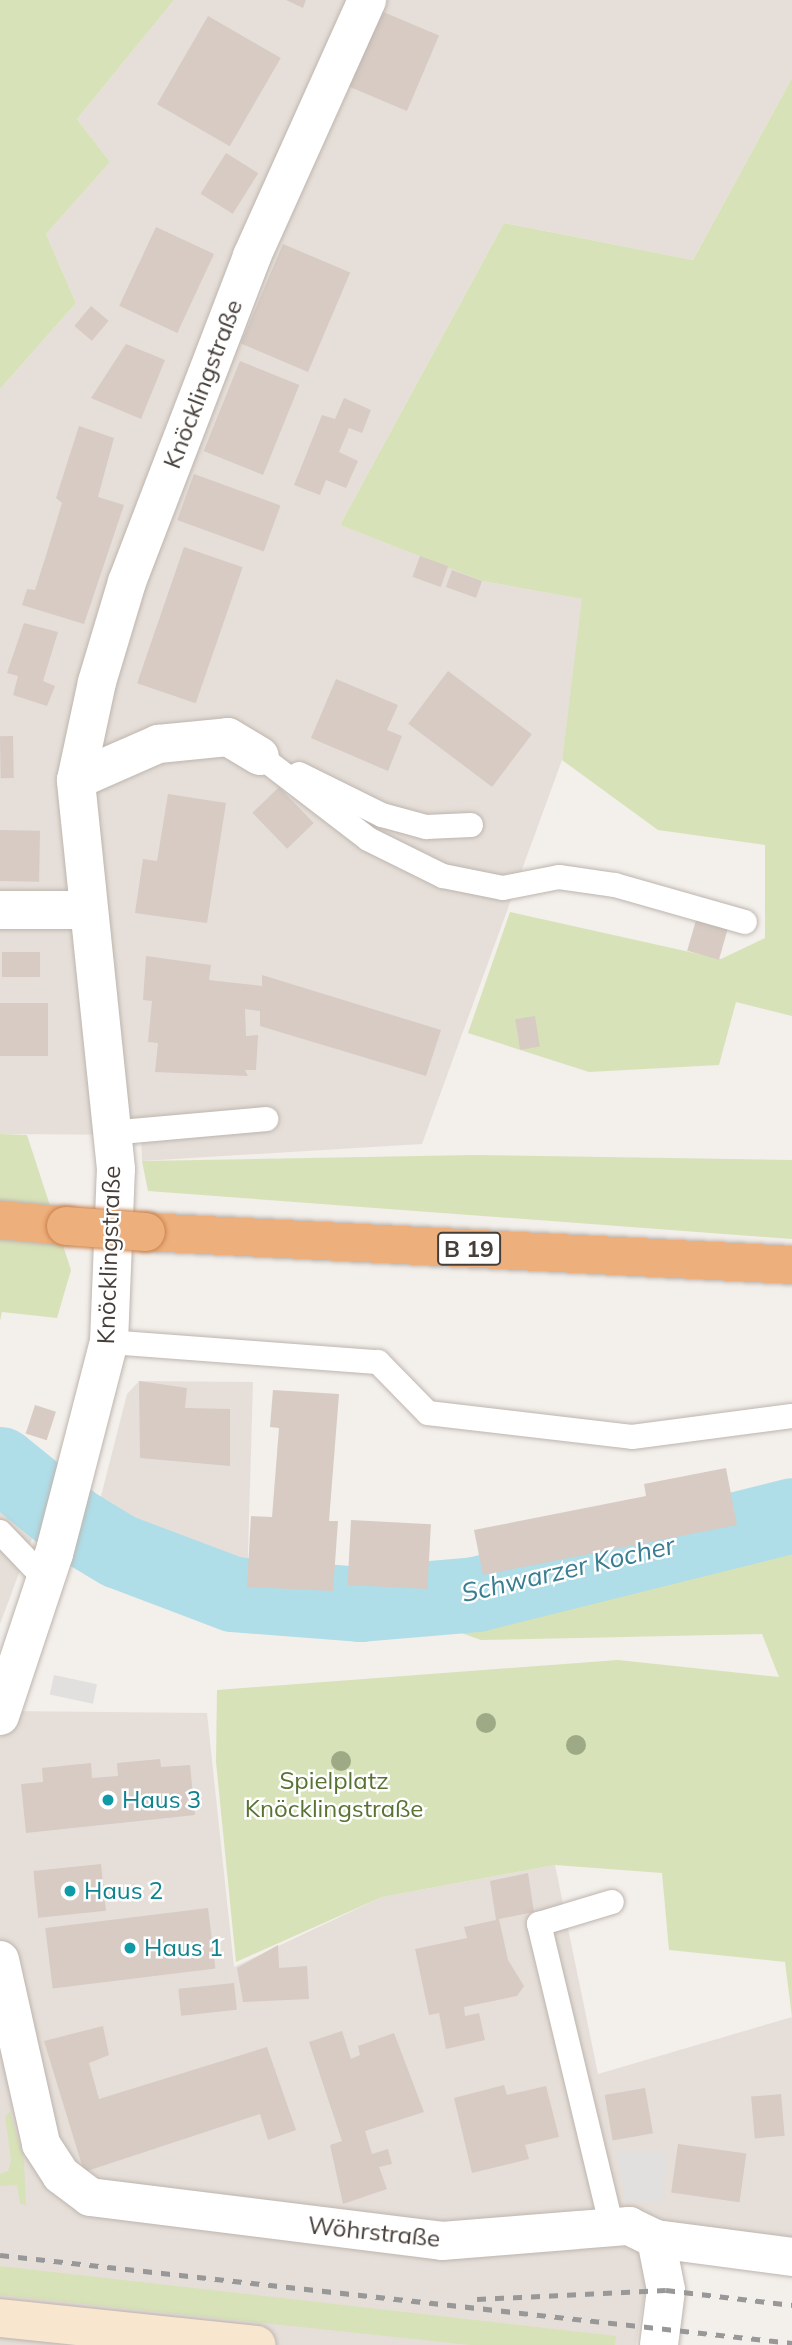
<!DOCTYPE html>
<meta charset="utf-8">
<style>
body{margin:0}
#map{position:relative;width:792px;height:2345px;overflow:hidden;background:#f3efeb;font-family:Mulish,sans-serif}
div>[style]{position:absolute}
[style*='--x']{left:calc(var(--x)*1px);top:calc(var(--y)*1px);width:calc(var(--w)*1px);rotate:calc(var(--a)*1deg)}
.residential>*{inset:0;background:#e6dfd9}
.green>*{inset:0;background:#d8e2b8}
.parking>*{inset:0;background:#e2e0de;transform-origin:0 0}
.river>*{height:75px;margin:-37.5px;padding:0 37.5px;transform-origin:37.5px;border-radius:37.5px;background:#afdde8}
.building>*{inset:0;background:#d7cbc4;transform-origin:0 0}
.roads{filter:drop-shadow(0 0 2px #beb5ae) drop-shadow(0 0 2px #beb5ae)}
.lane>*{height:24px;margin:-12px;padding:0 12px;transform-origin:12px;border-radius:12px;background:#fff}
.street>*{height:38px;margin:-19px;padding:0 19px;transform-origin:19px;border-radius:19px;background:#fff}
.secondary>*{height:38px;margin:-19px;padding:0 19px;transform-origin:19px;border-radius:19px;background:#f8e6cf}
.highway>*{height:38px;margin:-19px;padding:0 19px;transform-origin:19px;border-radius:19px;background:#edaf7c}
.rail>*{height:5px;margin-top:-2.5px;transform-origin:0;background:repeating-linear-gradient(90deg,#989898 0 9px,transparent 0 18px)}
.bridges{filter:drop-shadow(0 0 2px #cb824d) drop-shadow(0 0 2px #cb824d)}
.highway-bridge>*{height:38px;margin:-19px;padding:0 19px;transform-origin:19px;border-radius:19px;background:#edaf7c}
.trees>*{width:20px;height:20px;margin:-10px;border-radius:50%;background:#9eaa86}
.dots>*{width:19px;height:19px;translate:-50% -50%;box-sizing:border-box;border:4px solid #fff;border-radius:50%}
span{translate:-50% -50%;white-space:nowrap;text-align:center;line-height:1.15;-webkit-text-stroke:5px #fff;paint-order:stroke}
.shield-label span{padding:2px 5px;background:#fff;border:2px solid;border-radius:5px;-webkit-text-stroke-width:0}
.shield-label{font-size:23px;color:#463e39;font-weight:700}
.street-label{font-size:24px;color:#463e39}
.park-label{font-size:24px;color:#587233}
.culture-label{font-size:24px;color:#0d838f}
.left{translate:0 -50%;text-align:left}
.water-label{font-size:26px;color:#387d90;font-style:italic}
</style>
<div id="map">
<div class="residential">
<div style="clip-path:polygon(174px 0,792px 0,792px 78px,693px 260px,504px 223px,340px 525px,482px 581px,583px 599px,562px 760px,422px 1144px,142px 1161px,141px 1135px,0 1134px,0 389px,76px 303px,46px 234px,110px 162px,77px 119px)"></div>
<div style="clip-path:polygon(139px 1381px,253px 1382px,247px 1587px,95px 1520px,127px 1394px)"></div>
<div style="clip-path:polygon(0 1486px,42px 1512px,0 1624px)"></div>
<div style="clip-path:polygon(8px 1711px,207px 1713px,234px 1967px,382px 1897px,555px 1865px,598px 2074px,792px 2017px,792px 2243px,657px 2224px,636px 2345px,0 2345px,0 1738px)"></div>
</div>
<div class="green">
<div style="clip-path:polygon(0 0,174px 0,77px 119px,110px 162px,46px 234px,76px 303px,0 389px)"></div>
<div style="clip-path:polygon(792px 78px,792px 1016px,736px 1002px,719px 1065px,589px 1072px,468px 1033px,510px 912px,721px 959px,765px 938px,765px 845px,658px 830px,562px 760px,582px 599px,482px 581px,340px 525px,504px 223px,693px 260px)"></div>
<div style="clip-path:polygon(0 1134px,27px 1135px,71px 1270px,57px 1318px,2px 1312px,0 1321px)"></div>
<div style="clip-path:polygon(475px 1155px,792px 1160px,792px 1239px,148px 1191px,142px 1161px)"></div>
<div style="clip-path:polygon(792px 1482px,792px 2017px,785px 1962px,669px 1950px,662px 1873px,555px 1865px,382px 1897px,236px 1962px,216px 1762px,217px 1690px,618px 1660px,779px 1677px,762px 1634px,481px 1640px,411px 1615px,241px 1616px,247px 1587px,427px 1590px,483px 1575px,735px 1544px,764px 1491px)"></div>
<div style="clip-path:polygon(10px 2112px,24px 2160px,26px 2205px,20px 2204px,17px 2185px,0 2186px,0 2174px,8px 2171px,11px 2160px,5px 2116px)"></div>
<div style="clip-path:polygon(0 2266px,616px 2336px,615px 2345px,470px 2345px,0 2295px)"></div>
</div>
<div class="parking">
<div style="left:54px;top:1675px;width:44px;height:20px;rotate:12deg"></div>
<div style="clip-path:polygon(617px 2149px,667px 2154px,662px 2201px,625px 2201px)"></div>
</div>
<div class="river">
<div style="--x:0;--y:1464;--w:95;--a:39"></div>
<div style="--x:74;--y:1524;--w:52;--a:31"></div>
<div style="--x:119;--y:1551;--w:122;--a:20.7"></div>
<div style="--x:233;--y:1594;--w:127;--a:4.5"></div>
<div style="--x:360;--y:1604;--w:116;--a:-4.9"></div>
<div style="--x:476;--y:1594;--w:326;--a:-14"></div>
</div>
<div class="building">
<div style="clip-path:polygon(286px 0,306px 0,303px 8px)"></div>
<div style="left:381px;top:11px;width:63px;height:82px;rotate:23deg"></div>
<div style="left:208px;top:16px;width:84px;height:102px;rotate:30deg"></div>
<div style="left:226px;top:153px;width:38px;height:48px;rotate:32deg"></div>
<div style="left:156px;top:227px;width:64px;height:87px;rotate:25deg"></div>
<div style="left:283px;top:244px;width:73px;height:108px;rotate:23deg"></div>
<div style="left:91px;top:306px;width:23px;height:26px;rotate:40deg"></div>
<div style="clip-path:polygon(126px 344px,165px 360px,141px 419px,91px 398px)"></div>
<div style="left:240px;top:361px;width:64px;height:97px;rotate:22deg"></div>
<div style="clip-path:polygon(344px 398px,371px 410px,362px 433px,349px 428px,339px 452px,358px 461px,346px 488px,326px 480px,320px 495px,294px 485px,322px 415px,335px 419px)"></div>
<div style="clip-path:polygon(79px 426px,114px 438px,98px 497px,124px 505px,84px 624px,22px 605px,27px 589px,35px 590px,48px 549px,62px 503px,56px 498px)"></div>
<div style="left:194px;top:474px;width:92px;height:49px;rotate:20deg"></div>
<div style="left:184px;top:547px;width:62px;height:144px;rotate:19deg"></div>
<div style="left:420px;top:556px;width:30px;height:22px;rotate:20deg"></div>
<div style="left:452px;top:570px;width:32px;height:18px;rotate:20deg"></div>
<div style="clip-path:polygon(24px 623px,58px 632px,43px 681px,55px 686px,47px 706px,13px 695px,18px 676px,7px 673px)"></div>
<div style="left:448px;top:671px;width:105px;height:66px;rotate:37deg"></div>
<div style="clip-path:polygon(336px 679px,398px 705px,387px 730px,402px 736px,388px 771px,311px 738px)"></div>
<div style="left:13px;top:736px;width:42px;height:13px;rotate:89deg"></div>
<div style="left:279px;top:787px;width:50px;height:37px;rotate:46deg"></div>
<div style="clip-path:polygon(168px 794px,226px 803px,207px 923px,135px 913px,143px 859px,157px 861px)"></div>
<div style="left:0;top:830px;width:40px;height:51px;rotate:1deg"></div>
<div style="left:696px;top:920px;width:33px;height:32px;rotate:16deg"></div>
<div style="left:2px;top:952px;width:38px;height:25px"></div>
<div style="clip-path:polygon(146px 956px,211px 965px,209px 980px,262px 986px,262px 975px,441px 1030px,426px 1076px,260px 1026px,260px 1011px,245px 1009px,246px 1036px,258px 1035px,256px 1070px,245px 1070px,248px 1076px,155px 1072px,158px 1043px,148px 1042px,152px 1001px,143px 1000px)"></div>
<div style="left:0;top:1003px;width:48px;height:53px"></div>
<div style="left:535px;top:1016px;width:31px;height:20px;rotate:81deg"></div>
<div style="clip-path:polygon(139px 1381px,187px 1388px,185px 1408px,230px 1409px,230px 1466px,140px 1458px)"></div>
<div style="clip-path:polygon(273px 1390px,339px 1394px,329px 1521px,338px 1521px,333px 1591px,247px 1587px,251px 1516px,272px 1517px,279px 1428px,270px 1427px)"></div>
<div style="left:35px;top:1405px;width:22px;height:30px;rotate:18deg"></div>
<div style="clip-path:polygon(726px 1468px,737px 1525px,483px 1575px,474px 1530px,646px 1496px,644px 1484px)"></div>
<div style="left:351px;top:1520px;width:80px;height:65px;rotate:3deg"></div>
<div style="clip-path:polygon(160px 1759px,161px 1767px,190px 1765px,195px 1815px,26px 1833px,21px 1784px,43px 1782px,42px 1768px,91px 1763px,92px 1778px,118px 1776px,117px 1763px)"></div>
<div style="left:101px;top:1864px;width:47px;height:68px;rotate:84deg"></div>
<div style="clip-path:polygon(528px 1873px,534px 1912px,499px 1919px,508px 1960px,524px 1986px,517px 1996px,464px 2007px,465px 2016px,479px 2013px,485px 2040px,446px 2049px,439px 2013px,429px 2015px,415px 1949px,467px 1938px,464px 1927px,496px 1920px,490px 1881px)"></div>
<div style="left:208px;top:1908px;width:61px;height:164px;rotate:83deg"></div>
<div style="clip-path:polygon(278px 1945px,279px 1968px,307px 1966px,309px 1999px,243px 2002px,237px 1968px)"></div>
<div style="left:234px;top:1983px;width:27px;height:56px;rotate:84deg"></div>
<div style="clip-path:polygon(103px 2026px,109px 2055px,89px 2063px,99px 2099px,267px 2047px,296px 2130px,268px 2140px,260px 2114px,84px 2172px,44px 2041px)"></div>
<div style="clip-path:polygon(342px 2031px,351px 2059px,360px 2055px,358px 2046px,394px 2033px,424px 2112px,365px 2131px,372px 2154px,388px 2149px,392px 2164px,379px 2167px,387px 2189px,343px 2204px,330px 2145px,342px 2141px,309px 2042px)"></div>
<div style="clip-path:polygon(504px 2085px,507px 2095px,546px 2086px,559px 2137px,525px 2145px,529px 2159px,472px 2173px,454px 2098px)"></div>
<div style="left:645px;top:2088px;width:46px;height:41px;rotate:80deg"></div>
<div style="left:781px;top:2094px;width:42px;height:30px;rotate:85deg"></div>
<div style="left:678px;top:2144px;width:69px;height:49px;rotate:8deg"></div>
</div>
<div class="roads">
<div class="lane">
<div style="--x:260;--y:756;--w:136;--a:37.5"></div>
<div style="--x:368;--y:839;--w:84;--a:26.3"></div>
<div style="--x:443;--y:876;--w:61;--a:11.3"></div>
<div style="--x:503;--y:888;--w:57;--a:-11.1"></div>
<div style="--x:559;--y:877;--w:57;--a:8.1"></div>
<div style="--x:615;--y:885;--w:135;--a:15.9"></div>
<div style="--x:299;--y:774;--w:93;--a:26.3"></div>
<div style="--x:382;--y:815;--w:46;--a:15.3"></div>
<div style="--x:426;--y:827;--w:45;--a:-2.5"></div>
<div style="--x:110;--y:1133;--w:157;--a:-5.1"></div>
<div style="--x:109;--y:1342;--w:270;--a:4.3"></div>
<div style="--x:378;--y:1362;--w:71;--a:45.6"></div>
<div style="--x:428;--y:1413;--w:205;--a:6.7"></div>
<div style="--x:632;--y:1437;--w:161;--a:-7.5"></div>
<div style="--x:0;--y:1532;--w:66;--a:46.2"></div>
<div style="--x:612;--y:2228;--w:313;--a:-103.5"></div>
<div style="--x:539;--y:1924;--w:76;--a:-16.8"></div>
</div>
<div class="street">
<div style="--x:76;--y:780;--w:90;--a:-23.7"></div>
<div style="--x:158;--y:744;--w:70;--a:-5.7"></div>
<div style="--x:228;--y:737;--w:37;--a:31"></div>
<div style="--x:0;--y:910;--w:86;--a:0"></div>
<div style="--x:0;--y:1716;--w:171;--a:-71.6"></div>
<div style="--x:54;--y:1554;--w:219;--a:-75.5"></div>
<div style="--x:109;--y:1342;--w:173;--a:-87.7"></div>
<div style="--x:116;--y:1169;--w:391;--a:-95.9"></div>
<div style="--x:76;--y:780;--w:100;--a:-77.9"></div>
<div style="--x:97;--y:682;--w:104;--a:-73.3"></div>
<div style="--x:127;--y:582;--w:349;--a:-69"></div>
<div style="--x:252;--y:256;--w:281;--a:-65.8"></div>
<div style="--x:0;--y:1960;--w:189;--a:77.4"></div>
<div style="--x:41;--y:2144;--w:37;--a:57"></div>
<div style="--x:61;--y:2175;--w:36;--a:37"></div>
<div style="--x:90;--y:2197;--w:355;--a:7.1"></div>
<div style="--x:442;--y:2241;--w:188;--a:-4.6"></div>
<div style="--x:629;--y:2226;--w:30;--a:26"></div>
<div style="--x:656;--y:2239;--w:137;--a:7.5"></div>
<div style="--x:656;--y:2239;--w:52;--a:78.9"></div>
<div style="--x:666;--y:2290;--w:55;--a:97.3"></div>
</div>
<div class="secondary">
<div style="--x:0;--y:2318;--w:258;--a:6"></div>
</div>
<div class="highway">
<div style="--x:0;--y:1220;--w:66;--a:5.2"></div>
<div style="--x:146;--y:1232;--w:647;--a:2.92"></div>
</div>
</div>
<div class="rail">
<div style="--x:0;--y:2255;--w:797;--a:6.34"></div>
<div style="--x:477;--y:2299;--w:189;--a:-2.7"></div>
<div style="--x:666;--y:2290;--w:127;--a:6.8"></div>
</div>
<div class="bridges">
<div class="highway-bridge">
<div style="--x:66;--y:1226;--w:80;--a:4.3"></div>
</div>
</div>
<div class="trees">
<div style="left:486px;top:1723px"></div>
<div style="left:576px;top:1745px"></div>
<div style="left:341px;top:1761px"></div>
</div>
<div class="dots">
<div style="left:108px;top:1800px;background:#0f9aa8"></div>
<div style="left:70px;top:1891px;background:#0f9aa8"></div>
<div style="left:130px;top:1948px;background:#0f9aa8"></div>
</div>
<div class="shield-label">
<span style="left:469px;top:1249px">B 19</span>
</div>
<div class="street-label">
<span style="left:203px;top:384px;rotate:-69deg">Knöcklingstraße</span>
<span style="left:109px;top:1255px;rotate:-88deg">Knöcklingstraße</span>
<span style="left:374px;top:2232px;rotate:6deg">Wöhrstraße</span>
</div>
<div class="park-label">
<span style="left:334px;top:1795px">Spielplatz<br>Knöcklingstraße</span>
</div>
<div class="culture-label">
<span class="left" style="left:122px;top:1800px">Haus 3</span>
<span class="left" style="left:84px;top:1891px">Haus 2</span>
<span class="left" style="left:144px;top:1948px">Haus 1</span>
</div>
<div class="water-label">
<span style="left:568px;top:1569px;rotate:-13deg">Schwarzer Kocher</span>
</div>
</div>
